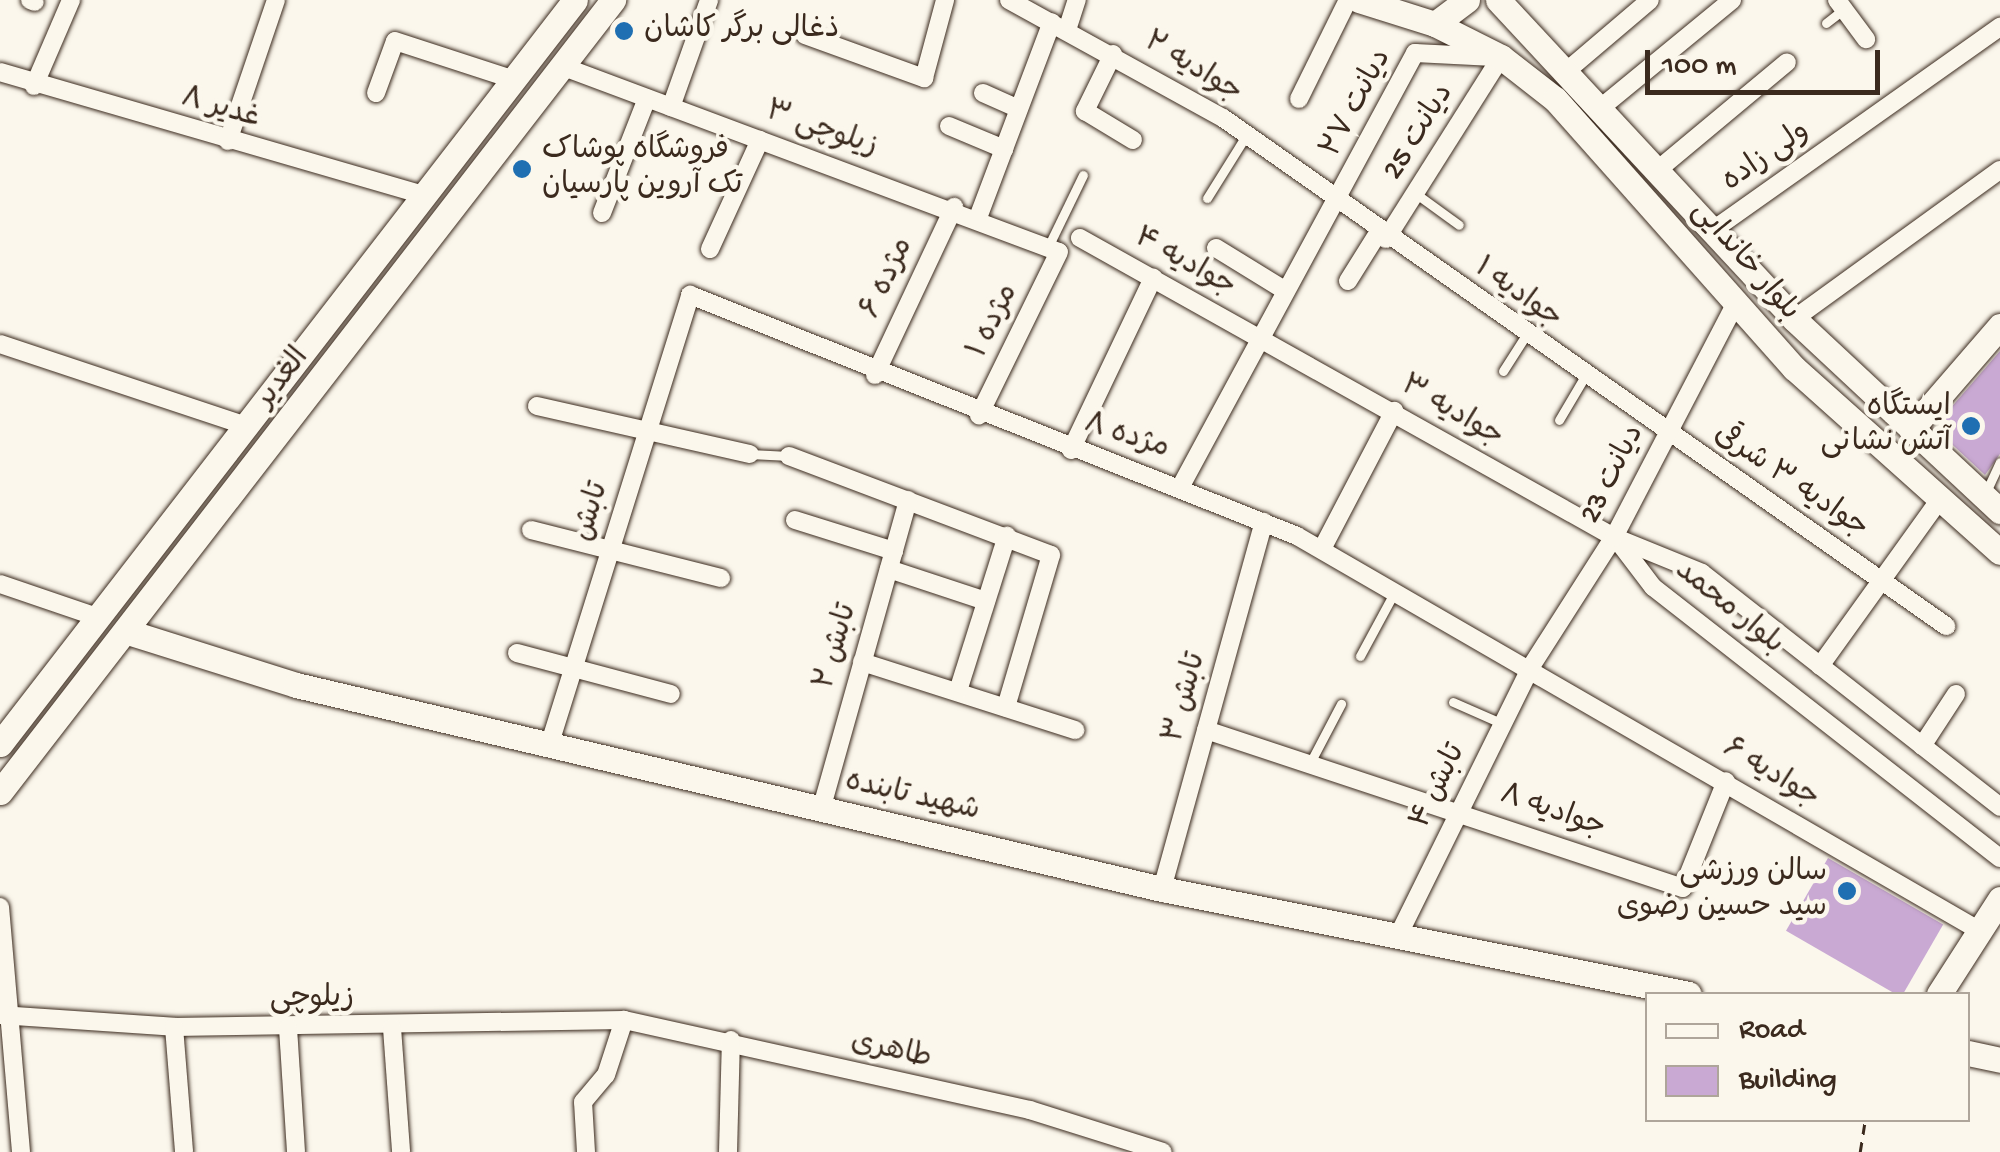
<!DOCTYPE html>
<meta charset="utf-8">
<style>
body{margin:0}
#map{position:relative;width:2000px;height:1152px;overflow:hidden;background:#fbf7ec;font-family:"Gochi Hand","Playpen Sans Arabic",sans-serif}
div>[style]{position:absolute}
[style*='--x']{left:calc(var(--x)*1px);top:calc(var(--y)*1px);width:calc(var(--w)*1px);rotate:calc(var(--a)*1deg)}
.building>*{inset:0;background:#c9a9d3;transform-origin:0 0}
.path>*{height:2.5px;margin-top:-1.25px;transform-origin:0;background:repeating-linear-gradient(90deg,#3b2a1e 0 10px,transparent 0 18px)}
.roads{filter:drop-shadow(0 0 2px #3b2a1e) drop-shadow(0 0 2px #3b2a1e)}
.lane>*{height:9px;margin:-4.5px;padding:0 4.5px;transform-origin:4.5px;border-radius:4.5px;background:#fbf7ec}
.street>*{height:18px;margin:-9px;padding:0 9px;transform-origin:9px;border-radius:9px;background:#fbf7ec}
.secondary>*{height:25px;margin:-12.5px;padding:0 12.5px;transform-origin:12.5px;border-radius:12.5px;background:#fbf7ec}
.dots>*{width:28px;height:28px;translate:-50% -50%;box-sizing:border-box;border:5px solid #fbf7ec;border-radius:50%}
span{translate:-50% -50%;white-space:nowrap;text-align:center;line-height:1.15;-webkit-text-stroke:9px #fbf7ec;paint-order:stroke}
.poi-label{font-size:30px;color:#3b2a1e}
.left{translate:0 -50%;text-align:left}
.right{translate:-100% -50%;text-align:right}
.street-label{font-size:30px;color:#3b2a1e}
.legend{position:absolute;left:1645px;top:992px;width:325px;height:130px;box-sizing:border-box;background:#fbf7ec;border:2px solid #aea59a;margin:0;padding:12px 18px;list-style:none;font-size:30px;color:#3b2a1e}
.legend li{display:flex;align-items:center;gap:20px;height:50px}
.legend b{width:50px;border:2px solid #aea59a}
.scale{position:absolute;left:1645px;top:50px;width:235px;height:45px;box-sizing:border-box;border:5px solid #3b2a1e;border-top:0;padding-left:12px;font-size:30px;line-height:35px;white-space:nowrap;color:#3b2a1e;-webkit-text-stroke:8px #fbf7ec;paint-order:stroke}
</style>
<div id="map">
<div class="building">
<div style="clip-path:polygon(2000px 351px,2000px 454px,1985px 475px,1942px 435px,1942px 418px)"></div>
<div style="left:1828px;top:858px;width:133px;height:84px;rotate:30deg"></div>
</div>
<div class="path">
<div style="--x:1860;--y:1152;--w:32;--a:-81"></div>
</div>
<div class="roads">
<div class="lane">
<div style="--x:1826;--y:23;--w:23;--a:-38"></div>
<div style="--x:1415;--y:193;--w:54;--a:36"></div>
<div style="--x:1207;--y:198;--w:75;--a:-58"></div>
<div style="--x:1048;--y:247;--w:80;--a:-64.1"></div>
<div style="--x:1503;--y:371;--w:43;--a:-57.4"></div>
<div style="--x:1559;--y:420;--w:51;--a:-59.4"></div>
<div style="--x:750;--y:454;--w:39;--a:3"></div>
<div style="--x:1985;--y:494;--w:35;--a:-65"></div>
<div style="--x:1360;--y:656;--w:72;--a:-61.6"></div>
<div style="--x:1453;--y:702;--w:55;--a:23.7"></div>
<div style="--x:1310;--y:763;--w:67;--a:-62.3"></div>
</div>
<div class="street">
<div style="--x:30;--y:0;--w:5;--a:22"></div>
<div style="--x:1009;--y:0;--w:244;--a:28.9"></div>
<div style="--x:1223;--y:118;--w:884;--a:35.09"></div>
<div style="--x:1837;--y:0;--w:49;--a:53.4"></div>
<div style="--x:1067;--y:30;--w:32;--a:-72"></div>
<div style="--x:805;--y:35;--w:127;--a:19.9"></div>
<div style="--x:924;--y:78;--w:81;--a:-74.9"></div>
<div style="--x:1113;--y:54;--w:64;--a:116.2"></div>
<div style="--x:1085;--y:111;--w:56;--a:31.1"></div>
<div style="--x:564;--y:67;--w:528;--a:20.49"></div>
<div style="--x:1059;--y:252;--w:182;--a:116.1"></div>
<div style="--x:1569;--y:69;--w:106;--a:-40.4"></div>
<div style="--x:0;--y:72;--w:444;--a:16.2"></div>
<div style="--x:34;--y:86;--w:94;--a:-66.7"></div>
<div style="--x:376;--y:93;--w:55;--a:-69.9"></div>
<div style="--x:395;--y:41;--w:126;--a:18"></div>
<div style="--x:983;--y:93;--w:39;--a:24"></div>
<div style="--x:1299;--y:99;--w:110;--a:-63.7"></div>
<div style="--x:1603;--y:106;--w:167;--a:-39.4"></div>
<div style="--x:671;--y:107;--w:114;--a:-70.4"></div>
<div style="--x:949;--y:126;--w:60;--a:22.7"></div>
<div style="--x:228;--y:141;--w:149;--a:-71.2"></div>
<div style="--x:1660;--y:168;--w:165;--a:-39.8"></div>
<div style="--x:602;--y:213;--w:123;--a:-68.6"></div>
<div style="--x:979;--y:215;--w:206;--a:-69.3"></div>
<div style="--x:1713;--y:230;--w:352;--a:-35.3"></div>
<div style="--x:1080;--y:238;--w:612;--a:29.25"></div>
<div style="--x:1614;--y:537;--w:95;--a:22.2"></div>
<div style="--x:1702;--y:573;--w:379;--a:38.1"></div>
<div style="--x:1386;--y:239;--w:215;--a:-57.7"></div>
<div style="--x:1216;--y:248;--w:82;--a:31.6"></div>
<div style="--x:710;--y:249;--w:120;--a:-65.4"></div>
<div style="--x:1348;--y:281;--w:57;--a:-58"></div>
<div style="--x:1794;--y:319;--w:254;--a:-35.9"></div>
<div style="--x:0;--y:344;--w:262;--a:18.4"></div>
<div style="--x:875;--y:375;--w:186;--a:-64.8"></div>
<div style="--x:537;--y:406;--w:218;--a:12.7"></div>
<div style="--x:1071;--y:450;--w:191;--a:-64.5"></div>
<div style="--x:789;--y:456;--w:280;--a:20.7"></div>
<div style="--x:1051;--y:555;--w:159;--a:106.5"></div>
<div style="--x:1182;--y:484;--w:490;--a:-61.6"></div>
<div style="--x:1415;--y:53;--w:79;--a:2.9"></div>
<div style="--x:795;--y:520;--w:104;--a:17.4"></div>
<div style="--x:531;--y:530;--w:196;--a:14.2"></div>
<div style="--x:1615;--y:537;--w:63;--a:52.8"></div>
<div style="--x:1653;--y:587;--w:440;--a:38"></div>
<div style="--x:1322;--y:549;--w:156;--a:-62.4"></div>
<div style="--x:889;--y:569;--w:102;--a:18.3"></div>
<div style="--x:0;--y:584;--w:102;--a:18.8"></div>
<div style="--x:517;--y:653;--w:159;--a:14.9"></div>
<div style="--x:862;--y:662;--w:224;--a:17.7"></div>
<div style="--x:1820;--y:666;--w:206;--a:-54.3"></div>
<div style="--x:958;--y:691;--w:163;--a:-72.5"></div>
<div style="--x:1206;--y:730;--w:502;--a:18.33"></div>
<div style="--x:1683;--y:888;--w:115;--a:-68.1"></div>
<div style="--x:549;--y:746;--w:473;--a:-72.6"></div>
<div style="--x:690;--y:295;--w:653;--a:21.65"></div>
<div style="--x:1297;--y:536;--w:789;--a:30.04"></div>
<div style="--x:1922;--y:746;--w:62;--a:-56.8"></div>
<div style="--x:821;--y:810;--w:322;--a:-74.3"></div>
<div style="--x:1162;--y:889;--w:381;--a:-74.5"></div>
<div style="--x:0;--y:907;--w:246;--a:85.1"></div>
<div style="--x:1399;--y:934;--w:300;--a:-63.7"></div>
<div style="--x:1532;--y:665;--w:152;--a:-57.4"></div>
<div style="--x:1614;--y:537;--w:262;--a:-62.5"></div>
<div style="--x:0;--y:1015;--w:174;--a:3.9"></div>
<div style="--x:174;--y:1027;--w:450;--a:-0.9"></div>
<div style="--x:624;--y:1020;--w:416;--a:12.5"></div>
<div style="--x:1030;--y:1110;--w:139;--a:17.5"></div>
<div style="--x:174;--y:1027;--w:125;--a:85.4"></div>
<div style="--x:288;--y:1028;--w:124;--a:86.3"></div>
<div style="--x:392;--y:1028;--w:124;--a:85.8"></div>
<div style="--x:586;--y:1152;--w:50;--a:-93.4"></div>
<div style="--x:583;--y:1102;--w:35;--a:-50"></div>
<div style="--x:606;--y:1075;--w:58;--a:-71.9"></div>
<div style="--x:728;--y:1152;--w:112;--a:-88.5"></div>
</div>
<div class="secondary">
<div style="--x:1359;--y:0;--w:80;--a:17.5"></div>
<div style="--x:1435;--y:24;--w:40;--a:-37"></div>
<div style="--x:1498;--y:0;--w:435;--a:47.1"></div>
<div style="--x:1794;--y:319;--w:282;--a:43"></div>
<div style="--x:1435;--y:24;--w:74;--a:26.6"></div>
<div style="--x:1501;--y:57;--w:68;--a:37.9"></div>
<div style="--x:1555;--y:99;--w:360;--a:48.4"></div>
<div style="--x:1794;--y:368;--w:276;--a:41.8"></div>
<div style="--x:1911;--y:429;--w:136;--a:-49.2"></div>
<div style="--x:128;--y:632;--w:176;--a:17.5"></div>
<div style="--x:296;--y:685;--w:890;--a:13.26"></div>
<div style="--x:1162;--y:889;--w:537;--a:11.27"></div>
<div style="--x:0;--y:744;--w:940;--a:-52.3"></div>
<div style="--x:0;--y:792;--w:1002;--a:-52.26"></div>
<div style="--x:1939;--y:994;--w:113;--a:-57.3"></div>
<div style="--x:1968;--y:1053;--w:33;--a:12"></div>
</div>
</div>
<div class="dots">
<div style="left:624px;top:31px;background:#1f6fb2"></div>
<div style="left:522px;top:169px;background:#1f6fb2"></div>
<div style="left:1971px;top:426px;background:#1f6fb2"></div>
<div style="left:1847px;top:891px;background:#1f6fb2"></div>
</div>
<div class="poi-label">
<span class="left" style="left:644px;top:31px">ذغالی برگر کاشان</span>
<span class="left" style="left:542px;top:169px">فروشگاه پوشاک<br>تک آروین پارسیان</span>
<span class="right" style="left:1951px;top:426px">ایستگاه<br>آتش نشانی</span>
<span class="right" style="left:1827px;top:891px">سالن ورزشی<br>سید حسین رضوی</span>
</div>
<div class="street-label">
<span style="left:1192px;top:69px;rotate:31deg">جوادیه ۲</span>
<span style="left:1358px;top:104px;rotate:-62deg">دیانت ۲۷</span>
<span style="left:220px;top:110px;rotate:16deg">غدیر ۸</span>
<span style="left:821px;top:131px;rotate:19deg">زیلوچی ۳</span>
<span style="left:1420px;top:133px;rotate:-58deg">دیانت 25</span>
<span style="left:1767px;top:158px;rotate:-35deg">ولی زاده</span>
<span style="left:1744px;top:262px;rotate:49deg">بلوار خاندایی</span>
<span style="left:1184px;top:264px;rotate:29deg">جوادیه ۴</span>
<span style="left:889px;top:279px;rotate:-65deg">مژده ۶</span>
<span style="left:1517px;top:295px;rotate:35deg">جوادیه ۱</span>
<span style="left:995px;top:322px;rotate:-64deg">مژده ۱</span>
<span style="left:284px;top:379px;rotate:-52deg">الغدیر</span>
<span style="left:1451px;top:413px;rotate:30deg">جوادیه ۳</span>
<span style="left:1126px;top:438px;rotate:18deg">مژده ۸</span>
<span style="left:1614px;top:475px;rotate:-63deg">دیانت 23</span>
<span style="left:1790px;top:483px;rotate:34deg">جوادیه ۳ شرقی</span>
<span style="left:593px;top:512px;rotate:-73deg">تابش</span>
<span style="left:1728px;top:609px;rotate:39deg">بلوار محمد</span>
<span style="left:838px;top:647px;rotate:-74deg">تابش ۲</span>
<span style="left:1187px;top:698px;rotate:-75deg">تابش ۳</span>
<span style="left:1770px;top:775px;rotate:31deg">جوادیه ۶</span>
<span style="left:1440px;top:787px;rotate:-64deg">تابش ۴</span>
<span style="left:912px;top:798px;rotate:13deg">شهید تابنده</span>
<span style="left:1552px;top:813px;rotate:19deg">جوادیه ۸</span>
<span style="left:312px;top:1000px">زیلوچی</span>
<span style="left:891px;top:1052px;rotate:13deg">طاهری</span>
</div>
<ul class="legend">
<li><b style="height:12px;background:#fbf7ec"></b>Road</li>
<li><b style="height:28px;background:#c9a9d3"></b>Building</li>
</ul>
<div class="scale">100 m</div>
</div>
